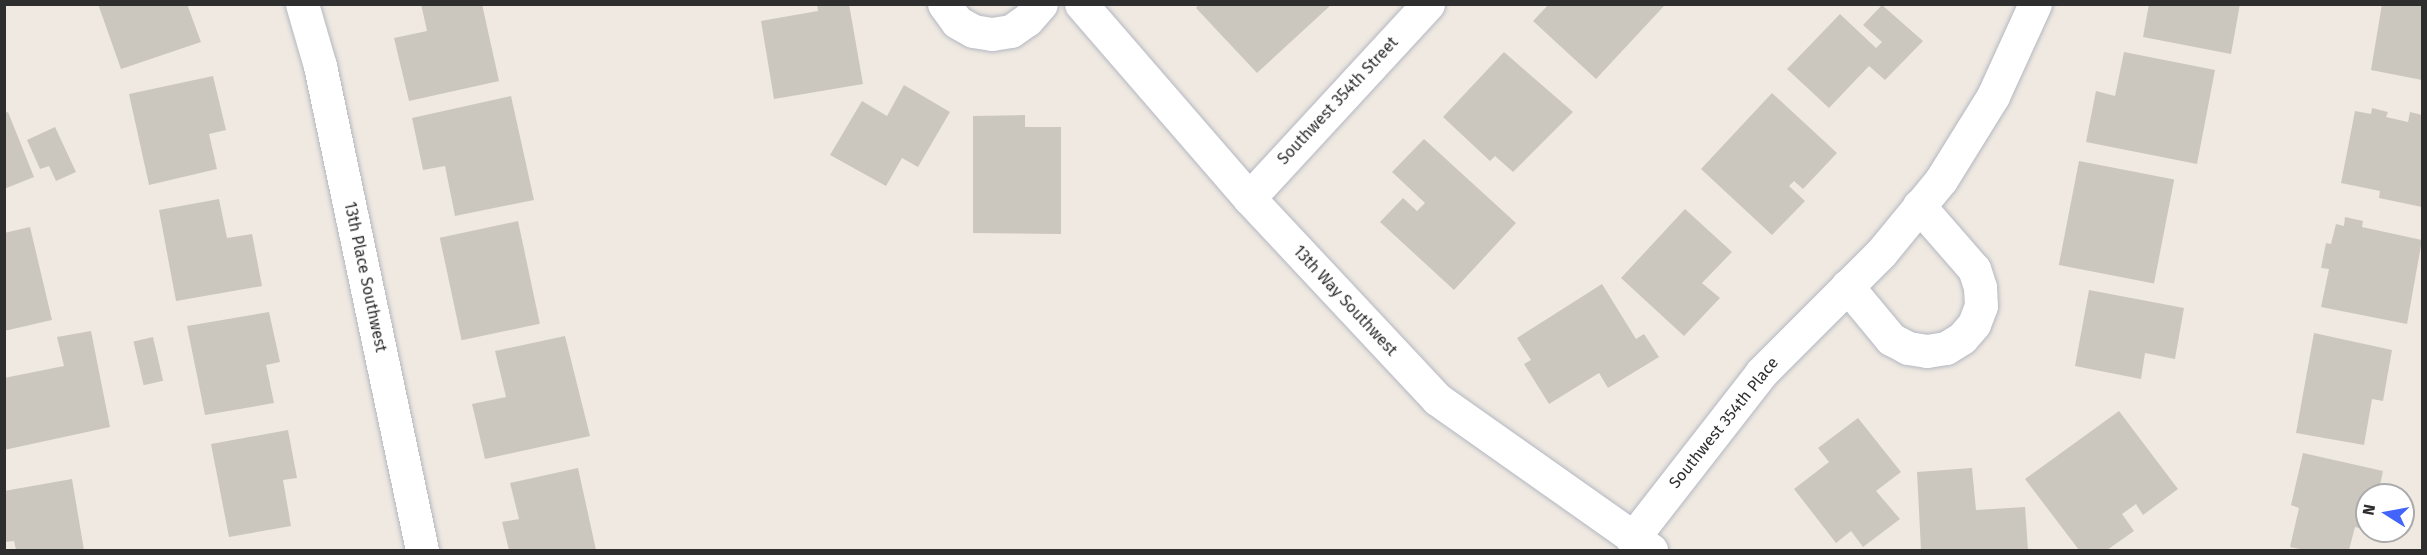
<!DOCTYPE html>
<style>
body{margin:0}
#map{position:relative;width:2427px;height:555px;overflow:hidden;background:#efe9e1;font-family:"Fira Sans",sans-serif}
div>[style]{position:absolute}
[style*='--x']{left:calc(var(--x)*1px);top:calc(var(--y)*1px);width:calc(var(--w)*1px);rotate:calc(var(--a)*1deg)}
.building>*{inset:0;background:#cbc7bf;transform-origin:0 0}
.roads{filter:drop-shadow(0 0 2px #b4b7c1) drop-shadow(0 0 2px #b4b7c1)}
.minor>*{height:33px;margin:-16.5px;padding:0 16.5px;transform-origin:16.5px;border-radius:16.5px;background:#fff}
span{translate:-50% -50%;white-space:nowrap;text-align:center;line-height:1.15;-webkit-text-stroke:4.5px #fff;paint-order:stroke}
.street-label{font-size:16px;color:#2e2e2e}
.frame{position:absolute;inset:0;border:6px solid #2e2e2e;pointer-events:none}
.north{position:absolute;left:2355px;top:483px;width:60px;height:60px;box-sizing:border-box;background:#fff;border:2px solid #ababab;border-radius:50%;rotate:281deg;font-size:16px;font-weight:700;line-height:24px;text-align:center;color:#2e2e2e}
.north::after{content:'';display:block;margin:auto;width:21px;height:27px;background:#4264fb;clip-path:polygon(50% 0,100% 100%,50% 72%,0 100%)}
</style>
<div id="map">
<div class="building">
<div style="clip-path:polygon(98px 4px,187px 4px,201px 42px,121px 69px)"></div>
<div style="clip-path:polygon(421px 4px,482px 4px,499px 81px,409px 101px,394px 38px,427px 31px)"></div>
<div style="clip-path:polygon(817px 4px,849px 4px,863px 84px,774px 99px,761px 21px,818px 11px)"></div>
<div style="clip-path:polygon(1199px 4px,1332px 4px,1257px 73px,1196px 8px)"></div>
<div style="clip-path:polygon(1549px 4px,1663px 4px,1664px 6px,1596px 79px,1533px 21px)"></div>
<div style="clip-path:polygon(2149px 4px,2240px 4px,2231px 54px,2143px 37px)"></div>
<div style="clip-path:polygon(2382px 4px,2422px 4px,2422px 80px,2371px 70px)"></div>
<div style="clip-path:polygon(1882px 5px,1923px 41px,1885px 80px,1869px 66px,1829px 108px,1787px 69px,1840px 14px,1876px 48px,1882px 42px,1863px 25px)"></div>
<div style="clip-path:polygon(1504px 52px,1573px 112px,1513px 172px,1495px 156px,1490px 161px,1443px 117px)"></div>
<div style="clip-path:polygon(2124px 52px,2215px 70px,2197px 164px,2086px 142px,2096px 91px,2115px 96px)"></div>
<div style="clip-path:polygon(213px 76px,226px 130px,209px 134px,217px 169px,149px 185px,129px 94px)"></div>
<div style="clip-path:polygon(904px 85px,950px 112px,918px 167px,902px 158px,886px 186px,830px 155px,862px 101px,887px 116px)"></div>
<div style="clip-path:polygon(1772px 93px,1837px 153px,1803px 189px,1794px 181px,1789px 186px,1805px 201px,1772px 235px,1701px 169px)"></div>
<div style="clip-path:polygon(511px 96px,534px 200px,455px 216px,445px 166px,423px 170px,412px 118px)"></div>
<div style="clip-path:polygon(2372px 108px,2388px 112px,2386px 117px,2408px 122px,2410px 112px,2422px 115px,2422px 207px,2379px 198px,2380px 191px,2341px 183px,2355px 111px,2371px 114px)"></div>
<div style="clip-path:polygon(8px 112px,34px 177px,4px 189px,4px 113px)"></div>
<div style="clip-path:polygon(1025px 115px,1025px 127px,1061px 127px,1061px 234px,973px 233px,973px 116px)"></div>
<div style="clip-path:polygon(55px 127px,76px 172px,56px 181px,49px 166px,40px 169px,27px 140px)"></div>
<div style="clip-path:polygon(1424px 139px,1516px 223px,1454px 290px,1380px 222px,1403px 198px,1417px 211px,1425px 203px,1392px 172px)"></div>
<div style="left:2079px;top:161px;width:97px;height:106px;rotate:11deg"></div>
<div style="clip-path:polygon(219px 199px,227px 238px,252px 234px,262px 286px,176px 301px,159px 210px)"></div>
<div style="clip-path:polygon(1685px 209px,1732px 252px,1702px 283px,1720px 298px,1684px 336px,1621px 278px)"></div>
<div style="clip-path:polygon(2345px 217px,2363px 221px,2362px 227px,2422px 240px,2407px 324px,2321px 307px,2329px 269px,2321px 268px,2326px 243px,2331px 244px,2336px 224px,2344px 226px)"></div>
<div style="left:518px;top:221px;width:105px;height:80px;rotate:78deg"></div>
<div style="clip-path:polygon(30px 227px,52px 320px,4px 331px,4px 233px)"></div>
<div style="clip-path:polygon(1602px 284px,1636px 339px,1644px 334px,1659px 357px,1608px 388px,1599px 373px,1549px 404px,1524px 364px,1531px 360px,1517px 338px)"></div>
<div style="clip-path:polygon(2089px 290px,2184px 308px,2175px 359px,2145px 353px,2141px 379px,2075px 366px)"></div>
<div style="clip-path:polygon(269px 312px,280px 362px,266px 365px,274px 403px,205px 415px,187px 326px)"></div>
<div style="clip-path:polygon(91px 331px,110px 427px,4px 450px,4px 378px,64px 366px,57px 337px)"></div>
<div style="clip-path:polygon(2314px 333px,2392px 350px,2383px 401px,2372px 399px,2364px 445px,2296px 433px)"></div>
<div style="clip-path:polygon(565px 336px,590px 436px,485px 459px,472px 404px,506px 397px,495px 351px)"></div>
<div style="left:153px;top:337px;width:45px;height:20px;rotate:77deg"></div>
<div style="clip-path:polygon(2119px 411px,2178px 489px,2143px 515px,2136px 504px,2122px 514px,2134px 531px,2107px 550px,2079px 550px,2025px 479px)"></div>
<div style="clip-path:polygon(1858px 418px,1901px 472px,1876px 491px,1900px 519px,1863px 547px,1851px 531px,1836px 543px,1794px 489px,1829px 462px,1818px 448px)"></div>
<div style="clip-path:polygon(288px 430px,297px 478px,283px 480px,291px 526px,229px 537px,211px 444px)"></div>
<div style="clip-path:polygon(2303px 453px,2383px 471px,2378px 495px,2367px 495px,2367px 530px,2355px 527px,2349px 550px,2305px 550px,2290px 547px,2299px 508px,2291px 505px)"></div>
<div style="clip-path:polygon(578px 468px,596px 550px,509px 550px,502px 522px,519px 519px,510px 483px)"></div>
<div style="clip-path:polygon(1972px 468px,1976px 510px,2025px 507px,2028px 550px,1921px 550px,1917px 472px)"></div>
<div style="clip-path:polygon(72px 479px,84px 550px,16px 550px,14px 541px,4px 542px,4px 491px)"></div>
</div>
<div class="roads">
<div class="minor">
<div style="--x:302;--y:4;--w:65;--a:73.8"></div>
<div style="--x:320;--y:66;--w:495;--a:78.1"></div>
<div style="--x:944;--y:4;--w:22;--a:54"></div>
<div style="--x:957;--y:22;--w:18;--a:29"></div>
<div style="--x:973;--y:31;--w:19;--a:9"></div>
<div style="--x:992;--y:34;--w:19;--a:-9"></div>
<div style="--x:1011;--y:31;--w:19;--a:-35"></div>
<div style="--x:1027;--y:20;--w:21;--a:-49"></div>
<div style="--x:1081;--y:4;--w:257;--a:49.1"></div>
<div style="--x:1249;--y:198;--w:275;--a:46.9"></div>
<div style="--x:1437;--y:399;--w:262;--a:35.2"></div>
<div style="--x:1249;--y:198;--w:264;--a:-47.3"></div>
<div style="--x:1847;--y:286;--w:69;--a:50.3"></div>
<div style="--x:1891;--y:339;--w:19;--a:28"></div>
<div style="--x:1908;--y:348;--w:19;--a:9"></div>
<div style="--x:1927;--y:351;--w:19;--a:-9"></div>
<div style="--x:1946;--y:348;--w:19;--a:-32"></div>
<div style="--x:1962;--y:338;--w:18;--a:-49"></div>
<div style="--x:1974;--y:324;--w:19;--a:-69"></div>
<div style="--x:1981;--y:306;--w:19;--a:-93"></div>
<div style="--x:1980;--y:287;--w:19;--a:-108"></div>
<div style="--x:1974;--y:269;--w:84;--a:-131.1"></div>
<div style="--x:1632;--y:539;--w:210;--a:-52.1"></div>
<div style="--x:1761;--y:373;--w:170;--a:-45"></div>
<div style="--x:1881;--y:253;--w:94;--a:-50.6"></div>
<div style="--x:1941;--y:180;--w:99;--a:-58.2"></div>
<div style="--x:1993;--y:96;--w:101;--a:-65.5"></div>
</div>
</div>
<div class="street-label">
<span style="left:1338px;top:101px;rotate:-47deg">Southwest 354th Street</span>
<span style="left:365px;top:277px;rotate:78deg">13th Place Southwest</span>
<span style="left:1345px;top:301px;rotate:47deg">13th Way Southwest</span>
<span style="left:1724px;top:423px;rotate:-51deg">Southwest 354th Place</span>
</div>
<div class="frame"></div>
<div class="north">N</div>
</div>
